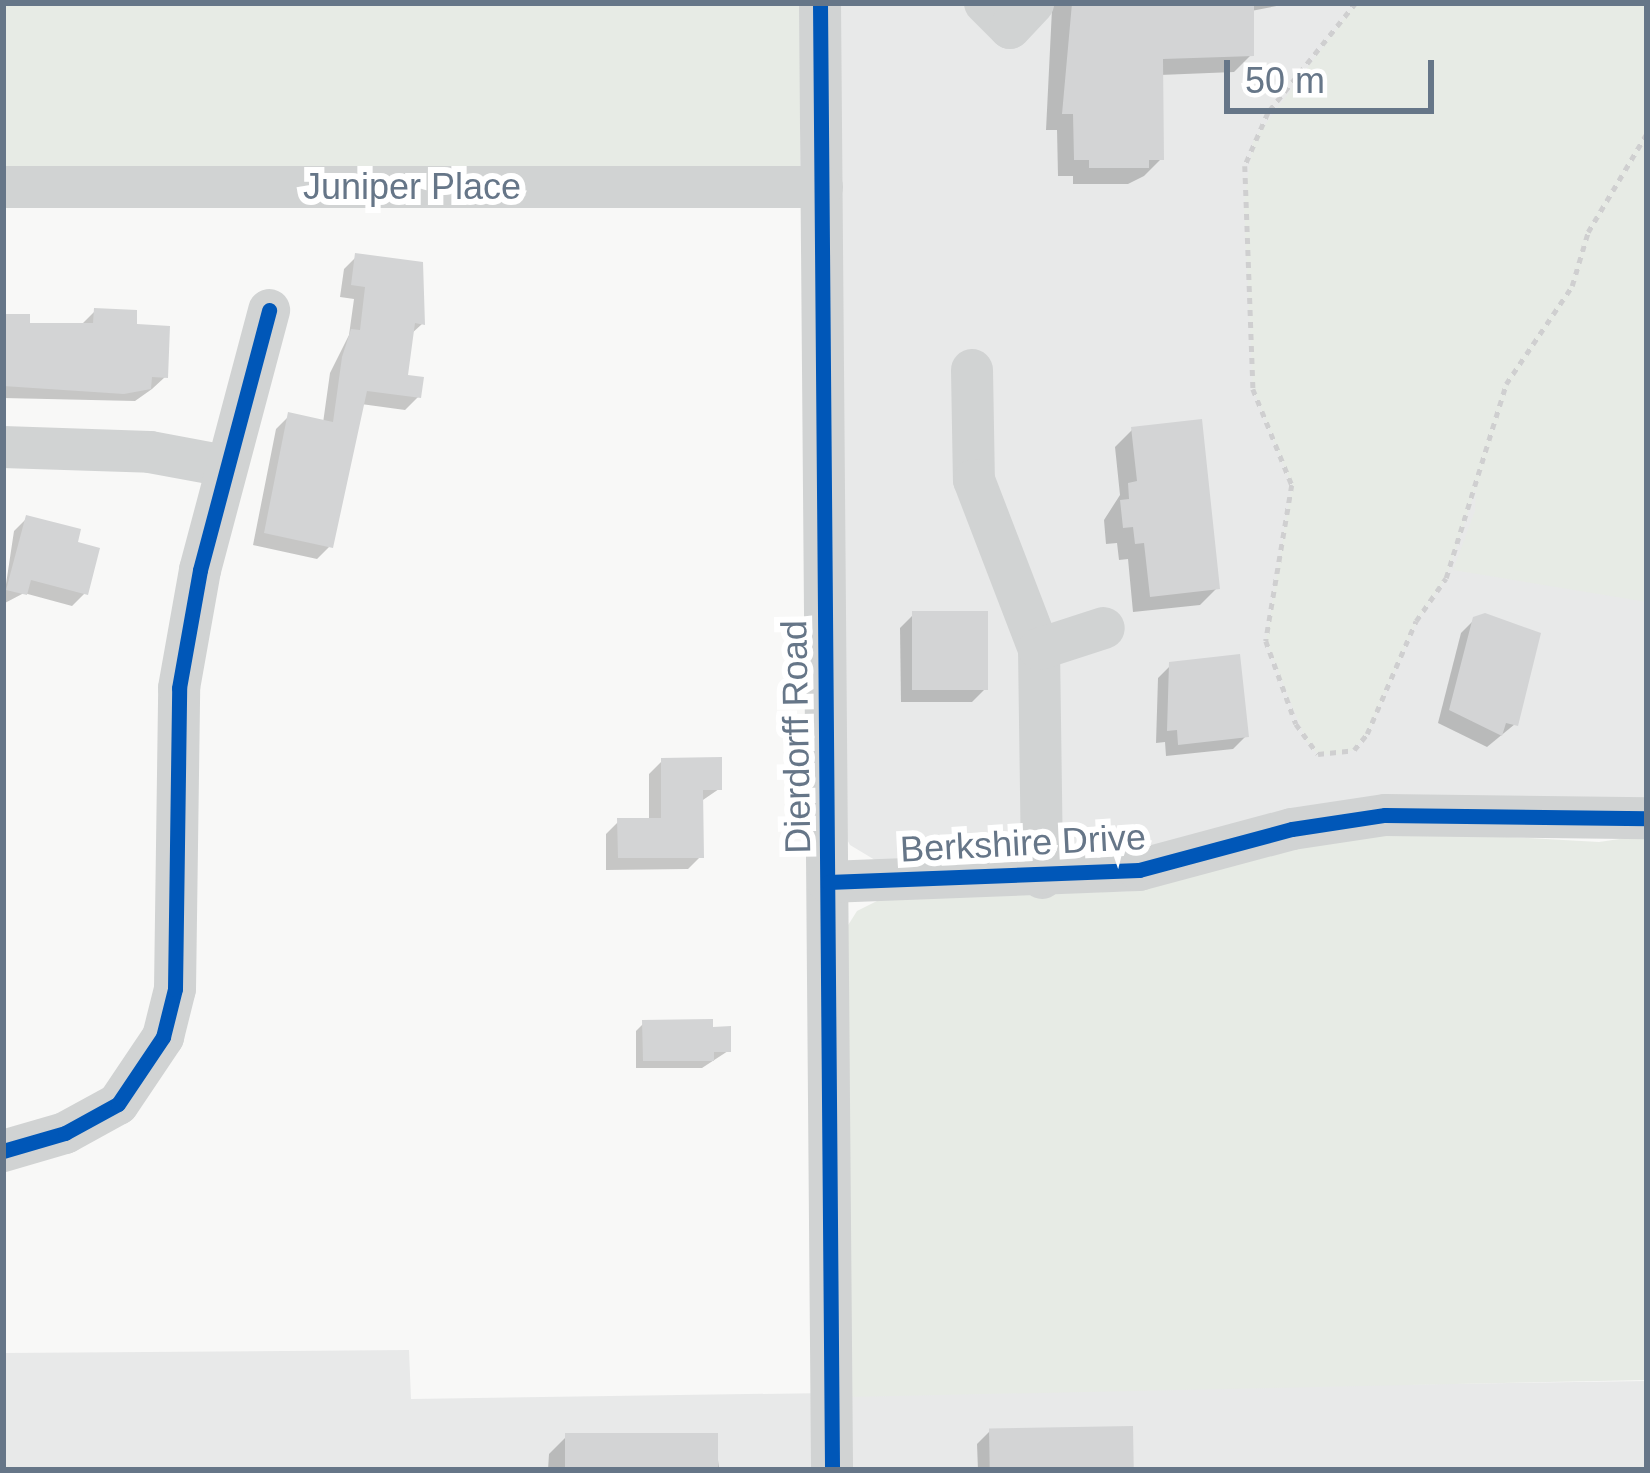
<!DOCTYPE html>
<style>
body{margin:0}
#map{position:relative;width:1650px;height:1473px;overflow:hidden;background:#f8f8f7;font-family:Helvetica,sans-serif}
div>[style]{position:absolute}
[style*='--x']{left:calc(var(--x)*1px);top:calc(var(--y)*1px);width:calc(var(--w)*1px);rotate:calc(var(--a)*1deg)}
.built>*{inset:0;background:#e8e9e9}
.green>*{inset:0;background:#e7ebe5;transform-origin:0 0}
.shadow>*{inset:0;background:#0003}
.building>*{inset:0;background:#d3d4d5;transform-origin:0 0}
.path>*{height:4.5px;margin-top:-2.25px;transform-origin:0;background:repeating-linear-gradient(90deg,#cfcfd0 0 6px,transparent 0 12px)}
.minor>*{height:42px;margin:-21px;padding:0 21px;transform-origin:21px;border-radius:21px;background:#d1d3d3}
.cycleway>*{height:15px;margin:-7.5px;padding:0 7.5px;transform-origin:7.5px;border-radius:7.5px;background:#0057b8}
span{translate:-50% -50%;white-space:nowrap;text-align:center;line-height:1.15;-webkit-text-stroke:12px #fff;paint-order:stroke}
.street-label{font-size:36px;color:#667688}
.frame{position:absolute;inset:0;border:6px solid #667688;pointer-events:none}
.scale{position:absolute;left:1224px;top:60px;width:210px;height:54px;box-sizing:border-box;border:6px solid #667688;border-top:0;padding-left:15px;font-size:36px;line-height:42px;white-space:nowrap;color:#667688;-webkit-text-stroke:9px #fff;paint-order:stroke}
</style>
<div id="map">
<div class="built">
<div style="clip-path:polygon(833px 3px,1647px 3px,1647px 799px,1154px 851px,880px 863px,850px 845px,843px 832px)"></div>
<div style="clip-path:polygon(409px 1350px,411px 1399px,1647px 1381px,1647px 1470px,3px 1470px,3px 1353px)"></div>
</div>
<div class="green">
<div style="left:3px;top:3px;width:797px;height:165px"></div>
<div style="clip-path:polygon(1356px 3px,1647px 3px,1647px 602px,1453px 570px,1475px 511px,1476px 488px,1446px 578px,1417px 621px,1367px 734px,1354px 750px,1336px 755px,1318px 754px,1307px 742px,1266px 641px,1292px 485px,1253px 389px,1244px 205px,1253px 141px)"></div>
<div style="clip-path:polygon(1418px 832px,1599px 842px,1647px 835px,1647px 1380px,846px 1397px,845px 930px,857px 911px,881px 899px,1135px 891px,1305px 844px)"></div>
</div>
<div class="shadow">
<div style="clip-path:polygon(1039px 3px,1292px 3px,1251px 11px,1251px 55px,1234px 72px,1160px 75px,1161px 159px,1144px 176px,1128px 184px,1073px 184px,1073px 176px,1058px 176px,1057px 130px,1046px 130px,1052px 9px)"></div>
<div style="clip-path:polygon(357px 256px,422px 324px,410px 335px,405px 378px,418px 397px,405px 410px,361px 404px,330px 546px,317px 559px,253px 545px,276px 429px,289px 416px,323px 423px,330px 373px,349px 335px,354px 299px,340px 297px,344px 269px)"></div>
<div style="clip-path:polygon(95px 311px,134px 327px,165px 377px,152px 389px,135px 401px,3px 398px,3px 317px,27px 317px,27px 326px,82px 324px)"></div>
<div style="clip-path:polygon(1132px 430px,1217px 588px,1200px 605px,1133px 612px,1128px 559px,1119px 560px,1117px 543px,1106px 544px,1104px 520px,1120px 495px,1115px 447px)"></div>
<div style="clip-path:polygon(27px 518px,74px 544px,85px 593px,72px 606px,24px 593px,3px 604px,14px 531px)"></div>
<div style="clip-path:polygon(913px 615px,985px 689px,972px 702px,901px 702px,900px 628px)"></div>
<div style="clip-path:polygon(1475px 619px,1515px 724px,1487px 747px,1438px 723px,1461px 633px)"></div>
<div style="clip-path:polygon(1171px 665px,1246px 736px,1233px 749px,1166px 756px,1165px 742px,1156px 743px,1158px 678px)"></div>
<div style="clip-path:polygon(662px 761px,719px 789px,700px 802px,701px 856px,688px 869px,606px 870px,606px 834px,619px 821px,649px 821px,649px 774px)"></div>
<div style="clip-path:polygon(644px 1023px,728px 1051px,702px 1068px,636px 1068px,636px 1031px)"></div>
<div style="clip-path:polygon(990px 1431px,1131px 1470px,978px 1470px,977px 1444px)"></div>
<div style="clip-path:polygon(715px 1436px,719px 1468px,727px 1470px,548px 1470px,549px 1454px,566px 1437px)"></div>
</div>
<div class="building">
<div style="clip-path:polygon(1072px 3px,1254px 3px,1254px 56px,1163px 59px,1164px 160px,1149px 160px,1149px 168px,1089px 168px,1089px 160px,1074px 160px,1073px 114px,1062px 114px)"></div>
<div style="clip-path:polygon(355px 253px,423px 262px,425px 325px,415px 323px,408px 375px,424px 377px,421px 398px,367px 391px,333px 548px,264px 533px,288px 412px,333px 422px,342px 357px,351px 329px,360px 330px,365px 287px,351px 285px)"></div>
<div style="clip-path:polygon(94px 308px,137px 310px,137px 324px,170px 326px,168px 378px,152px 377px,151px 389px,124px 394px,3px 386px,6px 314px,30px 314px,30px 323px,93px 323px)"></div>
<div style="clip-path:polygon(1202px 419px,1220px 589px,1150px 597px,1144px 543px,1135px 544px,1133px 527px,1123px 528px,1120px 500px,1129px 499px,1128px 483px,1137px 481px,1131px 427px)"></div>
<div style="clip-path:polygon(26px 515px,81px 529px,78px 542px,100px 548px,88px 595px,31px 580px,27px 595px,6px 590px)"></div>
<div style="left:988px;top:611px;width:79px;height:76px;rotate:90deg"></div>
<div style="clip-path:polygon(1485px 613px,1541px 633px,1518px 726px,1506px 723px,1502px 736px,1449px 710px,1473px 617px)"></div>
<div style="clip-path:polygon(1240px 654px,1249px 737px,1178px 745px,1177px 730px,1167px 731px,1169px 662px)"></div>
<div style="clip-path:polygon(722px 757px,722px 790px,703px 790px,704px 858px,618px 858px,617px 818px,661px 818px,661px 758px)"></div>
<div style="clip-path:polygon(713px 1019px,713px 1027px,731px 1026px,731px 1052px,714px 1052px,714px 1061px,643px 1061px,642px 1020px)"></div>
<div style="left:1133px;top:1426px;width:44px;height:144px;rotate:89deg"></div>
<div style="left:718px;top:1433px;width:37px;height:153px;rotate:90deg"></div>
</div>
<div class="path">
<div style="--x:1356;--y:3;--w:141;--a:128.7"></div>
<div style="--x:1268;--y:113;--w:58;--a:113.5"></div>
<div style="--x:1245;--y:166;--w:223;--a:87.9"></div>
<div style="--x:1253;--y:389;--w:104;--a:67.9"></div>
<div style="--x:1292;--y:485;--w:158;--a:99.5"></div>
<div style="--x:1266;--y:641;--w:88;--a:70.1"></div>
<div style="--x:1296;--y:724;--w:37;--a:54"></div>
<div style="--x:1318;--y:754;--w:36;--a:-6"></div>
<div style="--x:1354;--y:750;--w:21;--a:-51"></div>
<div style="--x:1367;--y:734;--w:123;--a:-66.6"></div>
<div style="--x:1416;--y:621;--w:52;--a:-55.1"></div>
<div style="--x:1446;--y:578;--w:203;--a:-72.8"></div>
<div style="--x:1506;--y:384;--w:118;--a:-56"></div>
<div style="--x:1572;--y:286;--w:56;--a:-73.5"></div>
<div style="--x:1588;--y:232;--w:115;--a:-59.2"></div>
</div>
<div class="minor">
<div style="--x:820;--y:3;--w:1467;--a:89.53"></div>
<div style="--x:985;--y:3;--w:35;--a:45"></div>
<div style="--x:1010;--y:28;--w:34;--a:-47"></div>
<div style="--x:3;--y:187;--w:819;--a:0"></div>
<div style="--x:972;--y:370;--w:110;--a:89"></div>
<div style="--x:974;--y:480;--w:181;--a:69"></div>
<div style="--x:1039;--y:649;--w:229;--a:89.2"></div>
<div style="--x:3;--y:447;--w:147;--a:1.9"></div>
<div style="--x:150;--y:452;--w:76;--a:10.6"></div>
<div style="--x:1039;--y:649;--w:68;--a:-17.9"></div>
<div style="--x:828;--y:882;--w:311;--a:-2.2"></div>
<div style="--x:1139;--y:870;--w:158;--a:-15"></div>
<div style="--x:1292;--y:829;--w:94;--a:-8.6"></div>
<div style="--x:1385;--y:815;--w:262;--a:0.7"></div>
<div style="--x:3;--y:1151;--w:65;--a:-16.2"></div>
<div style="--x:65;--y:1133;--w:60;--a:-28.7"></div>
<div style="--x:118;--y:1104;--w:81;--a:-56.1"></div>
<div style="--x:163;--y:1037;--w:49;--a:-76"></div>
<div style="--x:175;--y:989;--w:301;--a:-89.2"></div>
<div style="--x:179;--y:688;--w:120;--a:-79.9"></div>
<div style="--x:200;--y:570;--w:269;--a:-75.1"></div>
</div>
<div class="cycleway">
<div style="--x:820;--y:3;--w:1467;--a:89.53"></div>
<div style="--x:828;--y:882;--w:311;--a:-2.2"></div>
<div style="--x:1139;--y:870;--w:158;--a:-15"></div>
<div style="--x:1292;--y:829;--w:94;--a:-8.6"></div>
<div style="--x:1385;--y:815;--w:262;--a:0.7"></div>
<div style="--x:3;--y:1151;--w:65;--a:-16.2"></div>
<div style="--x:65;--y:1133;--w:60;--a:-28.7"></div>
<div style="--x:118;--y:1104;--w:81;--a:-56.1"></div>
<div style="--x:163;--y:1037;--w:49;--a:-76"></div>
<div style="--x:175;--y:989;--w:301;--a:-89.2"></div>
<div style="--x:179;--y:688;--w:120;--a:-79.9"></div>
<div style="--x:200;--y:570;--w:269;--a:-75.1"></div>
</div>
<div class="street-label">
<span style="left:412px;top:187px">Juniper Place</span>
<span style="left:796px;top:737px;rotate:-91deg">Dierdorff Road</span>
<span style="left:1023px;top:843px;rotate:-3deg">Berkshire Drive</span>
</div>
<div class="frame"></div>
<div class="scale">50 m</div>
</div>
